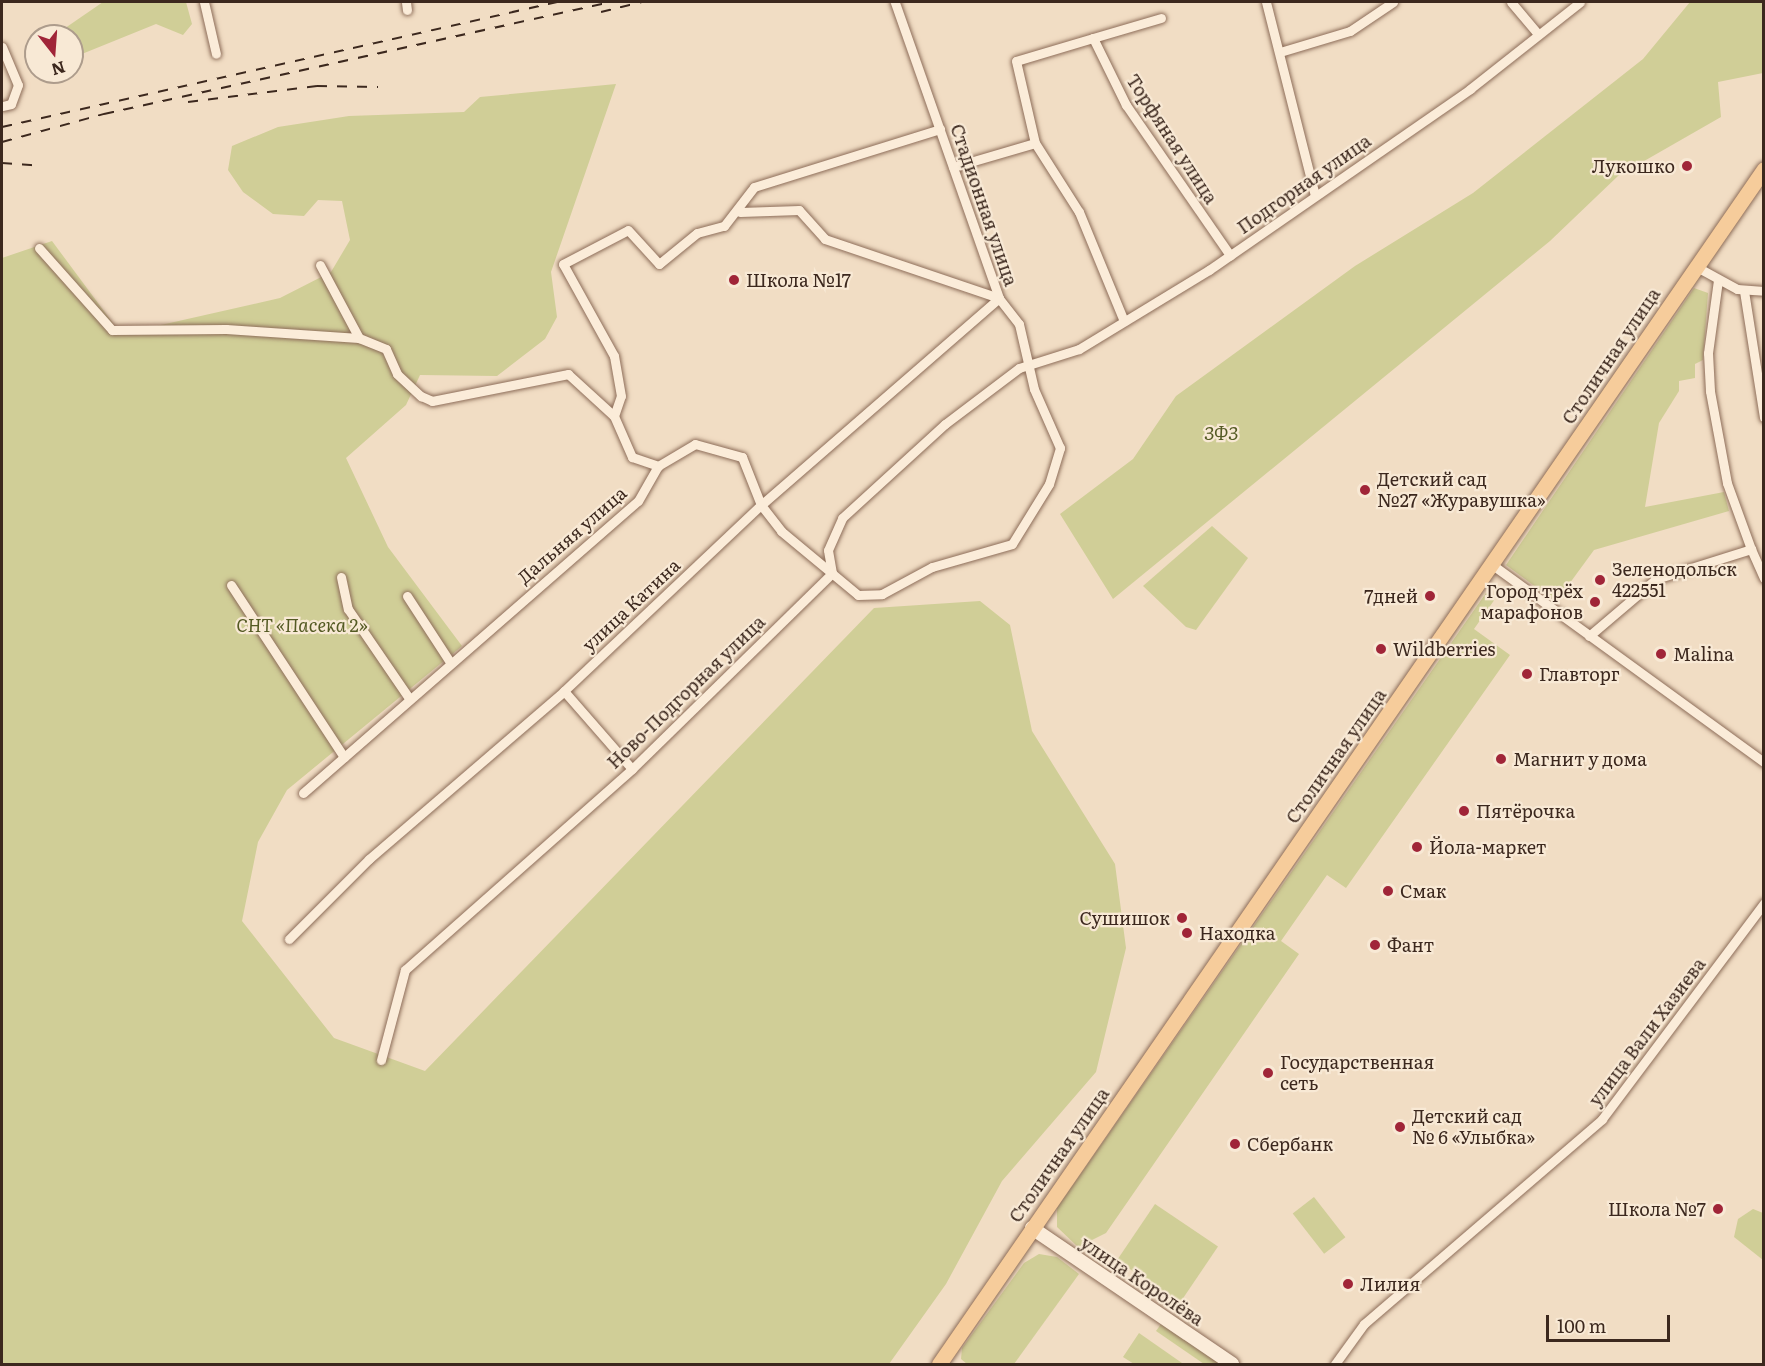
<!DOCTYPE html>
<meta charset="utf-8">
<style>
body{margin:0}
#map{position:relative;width:1765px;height:1366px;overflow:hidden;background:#f1ddc4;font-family:Literata,serif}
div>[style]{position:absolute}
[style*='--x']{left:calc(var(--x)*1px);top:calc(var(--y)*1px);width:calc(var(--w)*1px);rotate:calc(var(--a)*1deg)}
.green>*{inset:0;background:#d0ce97;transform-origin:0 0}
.roads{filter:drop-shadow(0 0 2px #8d6d59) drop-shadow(0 0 2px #8d6d59)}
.street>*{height:9px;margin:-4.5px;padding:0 4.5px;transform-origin:4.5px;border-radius:4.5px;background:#fbecd9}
.secondary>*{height:14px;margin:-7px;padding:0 7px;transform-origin:7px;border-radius:7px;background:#fbecd9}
.primary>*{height:15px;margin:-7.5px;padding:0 7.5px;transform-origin:7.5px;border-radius:7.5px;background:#f6cc9b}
.rail>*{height:2px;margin-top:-1px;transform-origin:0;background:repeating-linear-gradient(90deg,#3c281e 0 10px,transparent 0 20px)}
.dots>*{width:16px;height:16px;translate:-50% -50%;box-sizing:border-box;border:3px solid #f8e9d5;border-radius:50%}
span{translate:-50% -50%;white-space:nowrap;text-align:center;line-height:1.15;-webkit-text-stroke:4.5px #f8e9d5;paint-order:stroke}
.street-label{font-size:18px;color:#3c281e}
.poi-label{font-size:18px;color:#3c281e}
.right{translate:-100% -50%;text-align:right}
.left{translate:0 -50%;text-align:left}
.park-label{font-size:18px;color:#545a23;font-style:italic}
.frame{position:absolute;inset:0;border:3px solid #3c281e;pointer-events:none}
.north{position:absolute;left:24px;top:24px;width:60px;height:60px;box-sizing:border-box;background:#f8e9d5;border:2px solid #ad9c8c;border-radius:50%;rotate:163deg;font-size:16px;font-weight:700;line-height:24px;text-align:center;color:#3c281e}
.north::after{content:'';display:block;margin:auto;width:21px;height:27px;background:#a02538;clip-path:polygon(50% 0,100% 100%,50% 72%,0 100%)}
.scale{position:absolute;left:1546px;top:1315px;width:124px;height:27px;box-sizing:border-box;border:3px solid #3c281e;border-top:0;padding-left:8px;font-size:18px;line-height:21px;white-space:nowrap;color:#3c281e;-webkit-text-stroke:4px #f8e9d5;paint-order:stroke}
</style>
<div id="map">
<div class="green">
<div style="clip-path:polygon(103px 2px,186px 2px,192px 24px,183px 35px,156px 24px,72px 58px,72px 36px,55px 35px)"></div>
<div style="clip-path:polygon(1690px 2px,1763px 2px,1763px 73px,1718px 82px,1721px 117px,1618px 176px,1550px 241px,1113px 599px,1060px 514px,1133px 459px,1176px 396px,1355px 266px,1473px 193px,1643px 59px)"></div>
<div style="clip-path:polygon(616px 84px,551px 272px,557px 317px,545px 339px,497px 376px,420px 375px,406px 405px,346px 458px,388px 547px,462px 646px,287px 790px,258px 842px,242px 921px,334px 1038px,425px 1071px,874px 608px,980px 601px,1010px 625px,1032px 731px,1115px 864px,1126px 948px,1096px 1072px,1002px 1181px,946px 1284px,889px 1364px,2px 1364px,2px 258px,52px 241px,121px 334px,280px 298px,331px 272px,350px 240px,342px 201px,318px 200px,304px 216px,273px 214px,243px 192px,228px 170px,232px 146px,278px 127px,349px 116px,464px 112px,480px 97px)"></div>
<div style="clip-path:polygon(1694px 288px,1708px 293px,1703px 360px,1695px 364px,1695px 378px,1679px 381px,1679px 391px,1659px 423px,1645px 507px,1724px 492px,1729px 511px,1594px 550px,1556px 602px,1506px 565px)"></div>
<div style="clip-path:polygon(1212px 526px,1248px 558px,1196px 630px,1186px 627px,1143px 586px)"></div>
<div style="clip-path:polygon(1486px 593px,1495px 599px,1474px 629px,1510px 655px,1346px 888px,1327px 875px,1281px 941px,1299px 954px,1106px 1233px,1078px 1247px,1057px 1227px,1057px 1208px)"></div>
<div style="left:1314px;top:1197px;width:51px;height:27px;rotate:52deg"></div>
<div style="left:1155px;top:1204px;width:76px;height:68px;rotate:34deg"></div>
<div style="clip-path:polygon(1753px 1209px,1763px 1213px,1763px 1260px,1734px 1237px,1738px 1219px)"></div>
<div style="clip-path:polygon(1039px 1254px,1057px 1257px,1079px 1274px,1014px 1364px,967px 1364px,961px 1359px,962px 1348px,1024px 1263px)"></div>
<div style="clip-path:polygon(1161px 1324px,1221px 1364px,1204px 1364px,1156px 1331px)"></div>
<div style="clip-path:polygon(1139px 1333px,1182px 1363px,1181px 1364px,1134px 1364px,1123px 1357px)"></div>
</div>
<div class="roads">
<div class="street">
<div style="--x:204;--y:2;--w:53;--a:77"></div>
<div style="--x:406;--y:2;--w:8;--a:83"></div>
<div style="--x:1266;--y:2;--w:200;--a:75.8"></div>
<div style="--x:1511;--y:2;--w:42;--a:49.8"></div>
<div style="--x:1161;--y:18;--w:71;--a:163.6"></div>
<div style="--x:1093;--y:38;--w:75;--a:63.8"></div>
<div style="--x:1126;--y:105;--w:183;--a:55.3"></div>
<div style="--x:1093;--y:38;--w:80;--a:163.4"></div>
<div style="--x:1016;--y:61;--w:84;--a:77"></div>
<div style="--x:1035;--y:143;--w:82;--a:57.5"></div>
<div style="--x:1079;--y:212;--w:118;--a:67.6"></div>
<div style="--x:2;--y:47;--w:41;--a:67.2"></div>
<div style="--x:18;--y:85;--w:20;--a:110"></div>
<div style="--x:11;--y:104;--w:9;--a:167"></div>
<div style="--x:1280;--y:52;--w:73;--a:-16.7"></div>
<div style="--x:1350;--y:31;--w:52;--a:-34"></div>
<div style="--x:953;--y:167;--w:85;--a:-16.3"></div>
<div style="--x:39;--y:248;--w:110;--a:48.3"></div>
<div style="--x:112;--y:330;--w:114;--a:-0.5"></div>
<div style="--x:226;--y:329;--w:133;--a:3.9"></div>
<div style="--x:320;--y:265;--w:83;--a:61.9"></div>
<div style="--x:359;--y:338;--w:29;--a:22"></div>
<div style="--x:386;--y:349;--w:27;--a:66"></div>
<div style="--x:397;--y:374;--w:33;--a:43"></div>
<div style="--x:421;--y:396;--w:12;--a:24"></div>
<div style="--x:432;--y:401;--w:139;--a:-11.2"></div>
<div style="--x:568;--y:374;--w:62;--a:42.4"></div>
<div style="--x:614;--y:416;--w:21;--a:-71"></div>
<div style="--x:621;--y:396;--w:41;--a:-99.9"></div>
<div style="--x:614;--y:356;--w:105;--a:-119"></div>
<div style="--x:563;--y:264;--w:73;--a:-27.6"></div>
<div style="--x:628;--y:230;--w:46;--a:47.6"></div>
<div style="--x:659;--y:264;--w:49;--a:-39.2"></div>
<div style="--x:697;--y:233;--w:28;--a:-15"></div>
<div style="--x:724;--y:226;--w:49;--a:-52.4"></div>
<div style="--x:754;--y:187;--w:195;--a:-17.3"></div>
<div style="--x:1695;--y:266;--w:48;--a:28.7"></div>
<div style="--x:1737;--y:289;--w:27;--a:4"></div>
<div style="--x:1744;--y:291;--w:128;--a:81"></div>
<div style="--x:614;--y:416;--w:45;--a:66.3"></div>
<div style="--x:632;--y:457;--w:28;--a:19"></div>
<div style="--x:1751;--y:549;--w:32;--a:66"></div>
<div style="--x:1494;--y:566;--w:334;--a:36"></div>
<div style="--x:832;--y:573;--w:23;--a:-100"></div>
<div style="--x:828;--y:550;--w:35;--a:-66"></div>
<div style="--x:842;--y:518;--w:139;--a:-42.4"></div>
<div style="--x:945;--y:424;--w:93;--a:-37.1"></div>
<div style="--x:1019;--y:368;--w:63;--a:-17.6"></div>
<div style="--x:1079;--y:349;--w:152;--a:-31.3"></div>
<div style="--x:1209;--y:270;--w:318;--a:-34.7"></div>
<div style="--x:1470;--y:89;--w:140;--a:-38.3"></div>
<div style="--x:341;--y:577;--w:33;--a:78"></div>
<div style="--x:348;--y:609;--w:108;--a:55.6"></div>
<div style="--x:231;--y:585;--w:206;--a:56.7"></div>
<div style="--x:407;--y:596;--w:79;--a:56.9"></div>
<div style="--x:1589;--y:636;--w:88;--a:-40.4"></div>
<div style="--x:1656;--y:579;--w:100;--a:-17.5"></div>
<div style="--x:1751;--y:549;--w:70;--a:-110"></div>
<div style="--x:1727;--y:483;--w:94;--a:-100.5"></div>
<div style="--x:1710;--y:391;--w:38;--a:-93"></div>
<div style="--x:1708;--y:353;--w:74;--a:-82.2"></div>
<div style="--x:564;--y:691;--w:103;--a:48.9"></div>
<div style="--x:303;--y:793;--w:444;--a:-41.1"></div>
<div style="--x:638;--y:501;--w:40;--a:-60.3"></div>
<div style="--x:658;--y:466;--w:43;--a:-30.7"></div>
<div style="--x:695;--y:444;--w:49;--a:15.5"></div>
<div style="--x:742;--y:457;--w:52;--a:68.4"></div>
<div style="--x:761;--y:505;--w:33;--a:52"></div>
<div style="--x:781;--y:531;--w:100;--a:39.7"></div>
<div style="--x:858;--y:595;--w:24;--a:-2"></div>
<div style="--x:882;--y:594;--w:57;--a:-28.4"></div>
<div style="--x:932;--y:567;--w:83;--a:-16"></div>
<div style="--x:1012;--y:544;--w:70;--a:-58.3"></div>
<div style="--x:1049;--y:484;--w:38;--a:-73"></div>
<div style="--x:1060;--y:448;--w:64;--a:-113.8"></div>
<div style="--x:1034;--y:389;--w:67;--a:-103"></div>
<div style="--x:1019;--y:324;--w:33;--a:-128"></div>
<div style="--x:999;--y:298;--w:314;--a:-109.4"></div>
<div style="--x:289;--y:939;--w:113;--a:-45"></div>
<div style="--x:369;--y:859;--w:257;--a:-40.7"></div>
<div style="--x:564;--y:691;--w:271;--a:-43.4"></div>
<div style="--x:761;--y:505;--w:315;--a:-41"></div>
<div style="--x:999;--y:298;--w:184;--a:-161.3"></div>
<div style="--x:825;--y:239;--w:39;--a:-132"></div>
<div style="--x:799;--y:210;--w:59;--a:178.1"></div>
<div style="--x:381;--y:1060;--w:93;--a:-75.1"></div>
<div style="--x:405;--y:970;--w:303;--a:-41.5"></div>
<div style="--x:632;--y:769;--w:280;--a:-44.4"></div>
<div style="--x:1335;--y:1364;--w:49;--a:-54.1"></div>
<div style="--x:1364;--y:1324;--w:314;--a:-40.7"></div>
<div style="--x:1602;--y:1119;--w:270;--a:-53.1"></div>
</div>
<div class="secondary">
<div style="--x:1032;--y:1228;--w:242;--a:34.2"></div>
</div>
<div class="primary">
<div style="--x:939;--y:1364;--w:1452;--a:-55.38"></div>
</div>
</div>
<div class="rail">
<div style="--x:601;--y:12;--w:42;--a:-13.7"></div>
<div style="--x:188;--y:102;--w:130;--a:-7.1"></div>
<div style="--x:317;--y:86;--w:61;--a:0.9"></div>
<div style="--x:2;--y:127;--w:569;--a:-12.69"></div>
<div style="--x:2;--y:142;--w:106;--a:-15.4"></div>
<div style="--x:104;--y:114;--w:519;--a:-12.46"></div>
<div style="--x:2;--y:163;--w:39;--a:4"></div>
</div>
<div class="dots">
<div style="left:1687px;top:166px;background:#a02538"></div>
<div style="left:734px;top:280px;background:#a02538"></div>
<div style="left:1365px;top:490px;background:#a02538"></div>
<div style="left:1600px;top:580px;background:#a02538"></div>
<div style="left:1430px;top:596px;background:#a02538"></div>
<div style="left:1595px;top:602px;background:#a02538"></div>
<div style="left:1381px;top:649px;background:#a02538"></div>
<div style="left:1661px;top:654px;background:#a02538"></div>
<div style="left:1527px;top:674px;background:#a02538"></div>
<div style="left:1501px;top:759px;background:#a02538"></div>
<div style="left:1464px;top:811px;background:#a02538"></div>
<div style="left:1417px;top:847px;background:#a02538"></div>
<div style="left:1388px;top:891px;background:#a02538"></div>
<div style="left:1182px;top:918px;background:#a02538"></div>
<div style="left:1187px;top:933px;background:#a02538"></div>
<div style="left:1375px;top:945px;background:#a02538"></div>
<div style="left:1268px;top:1073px;background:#a02538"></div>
<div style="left:1400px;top:1127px;background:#a02538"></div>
<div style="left:1235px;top:1144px;background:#a02538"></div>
<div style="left:1718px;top:1209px;background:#a02538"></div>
<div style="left:1348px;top:1284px;background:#a02538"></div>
</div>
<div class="street-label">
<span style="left:1172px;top:139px;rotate:57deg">Торфяная улица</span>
<span style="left:1304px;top:184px;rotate:-35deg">Подгорная улица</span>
<span style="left:984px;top:205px;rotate:71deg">Стадионная улица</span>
<span style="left:1611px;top:356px;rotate:-56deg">Столичная улица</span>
<span style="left:572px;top:535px;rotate:-41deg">Дальняя улица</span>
<span style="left:631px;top:605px;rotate:-43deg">улица Катина</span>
<span style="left:686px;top:692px;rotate:-44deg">Ново-Подгорная улица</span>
<span style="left:1336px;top:756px;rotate:-55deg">Столичная улица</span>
<span style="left:1647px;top:1032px;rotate:-53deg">улица Вали Хазиева</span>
<span style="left:1059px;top:1155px;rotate:-55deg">Столичная улица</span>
<span style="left:1142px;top:1281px;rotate:34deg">улица Королёва</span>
</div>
<div class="poi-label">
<span class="right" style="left:1675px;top:166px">Лукошко</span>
<span class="left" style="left:746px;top:280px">Школа №17</span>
<span class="left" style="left:1377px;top:490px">Детский сад<br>№27 «Журавушка»</span>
<span class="left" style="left:1612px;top:580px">Зеленодольск<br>422551</span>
<span class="right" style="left:1583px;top:602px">Город трёх<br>марафонов</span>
<span class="right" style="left:1418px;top:596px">7дней</span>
<span class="left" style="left:1393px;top:649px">Wildberries</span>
<span class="left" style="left:1673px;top:654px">Malina</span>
<span class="left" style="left:1539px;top:674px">Главторг</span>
<span class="left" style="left:1513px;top:759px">Магнит у дома</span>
<span class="left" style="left:1476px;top:811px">Пятёрочка</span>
<span class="left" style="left:1429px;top:847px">Йола-маркет</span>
<span class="left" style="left:1400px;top:891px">Смак</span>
<span class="right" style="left:1170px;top:918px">Сушишок</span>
<span class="left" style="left:1199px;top:933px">Находка</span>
<span class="left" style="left:1387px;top:945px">Фант</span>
<span class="left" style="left:1280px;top:1073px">Государственная<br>сеть</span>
<span class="left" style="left:1412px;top:1127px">Детский сад<br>№ 6 «Улыбка»</span>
<span class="left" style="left:1247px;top:1144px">Сбербанк</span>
<span class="right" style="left:1706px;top:1209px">Школа №7</span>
<span class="left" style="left:1360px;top:1284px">Лилия</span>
</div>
<div class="park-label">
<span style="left:1221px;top:433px">ЗФЗ</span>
<span style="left:302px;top:625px">СНТ «Пасека 2»</span>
</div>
<div class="frame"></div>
<div class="north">N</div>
<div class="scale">100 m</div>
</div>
